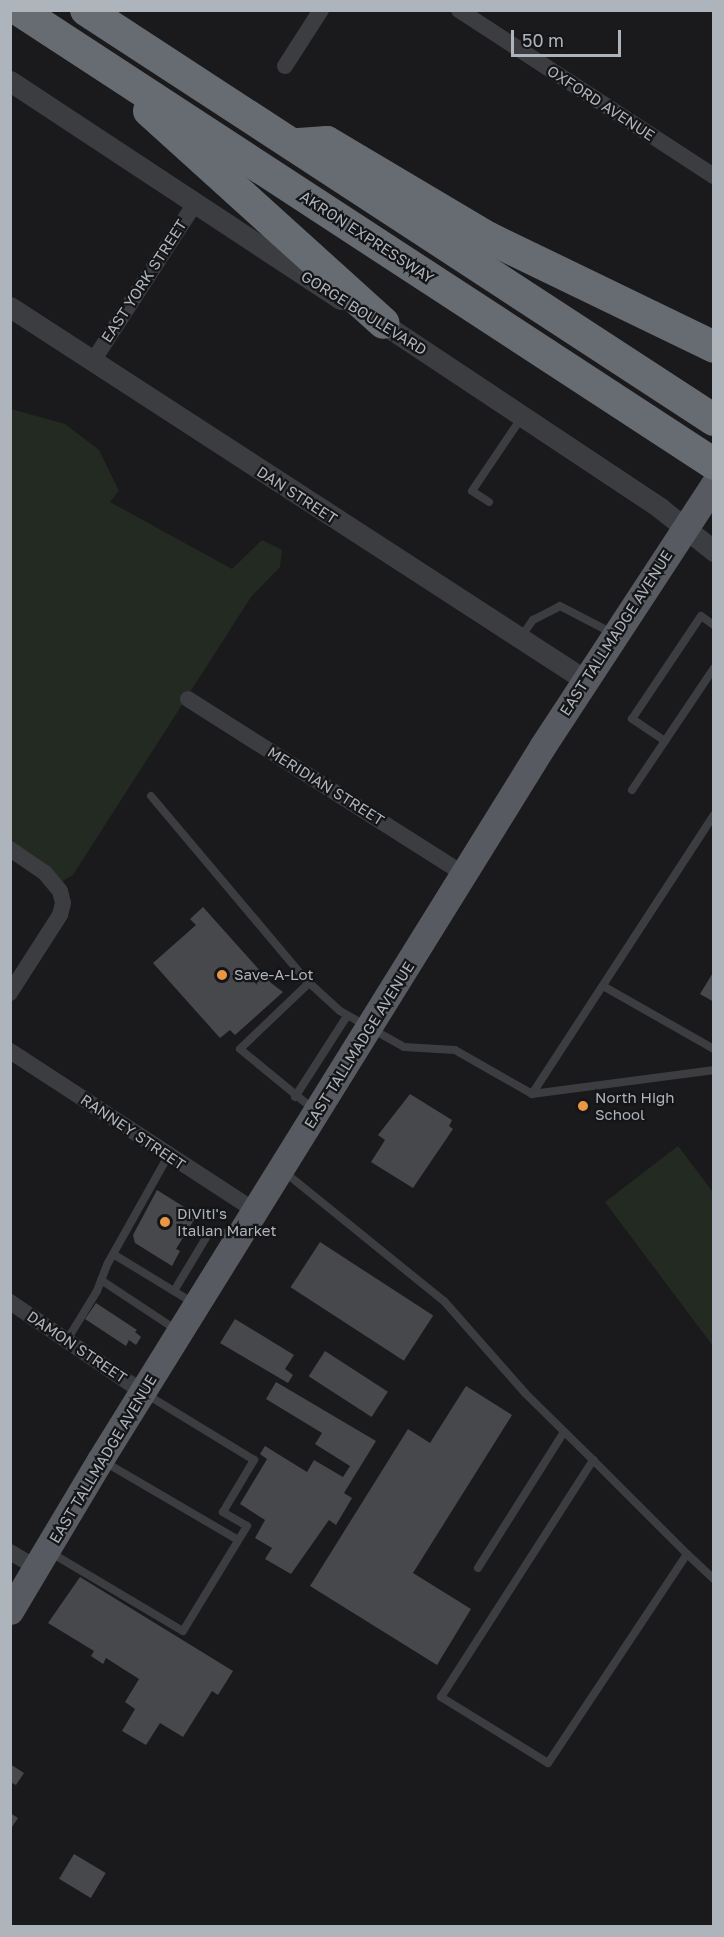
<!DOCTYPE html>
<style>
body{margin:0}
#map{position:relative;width:724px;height:1937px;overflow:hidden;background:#1a1a1c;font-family:"Golos Text",sans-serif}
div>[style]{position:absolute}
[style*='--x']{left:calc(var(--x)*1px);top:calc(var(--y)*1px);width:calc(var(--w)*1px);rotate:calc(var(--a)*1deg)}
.green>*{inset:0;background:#222a22}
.building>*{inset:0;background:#47484c;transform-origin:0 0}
.service>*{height:8px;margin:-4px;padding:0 4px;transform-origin:4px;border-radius:4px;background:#3b3d41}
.minor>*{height:16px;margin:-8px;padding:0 8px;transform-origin:8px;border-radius:8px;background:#3b3d41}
.tertiary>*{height:21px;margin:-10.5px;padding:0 10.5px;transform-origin:10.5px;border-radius:10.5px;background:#3b3d41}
.primary>*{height:27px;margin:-13.5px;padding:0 13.5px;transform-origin:13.5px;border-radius:13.5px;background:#575a60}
.motorway>*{height:32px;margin:-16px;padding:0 16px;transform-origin:16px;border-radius:16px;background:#676c72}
.dots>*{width:16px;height:16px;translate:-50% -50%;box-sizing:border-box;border:3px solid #151517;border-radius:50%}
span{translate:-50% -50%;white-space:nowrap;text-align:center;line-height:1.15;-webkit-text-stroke:4.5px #151517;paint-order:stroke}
.street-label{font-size:15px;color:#adb4bb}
.poi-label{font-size:15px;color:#adb4bb}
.left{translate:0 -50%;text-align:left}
.frame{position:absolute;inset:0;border:12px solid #adb4bb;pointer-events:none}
.scale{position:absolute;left:511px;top:30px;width:110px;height:27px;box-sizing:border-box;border:3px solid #adb4bb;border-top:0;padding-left:8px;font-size:18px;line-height:21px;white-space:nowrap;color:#adb4bb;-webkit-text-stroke:4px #151517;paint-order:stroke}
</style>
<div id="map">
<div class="green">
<div style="clip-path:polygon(11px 409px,65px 424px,99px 450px,119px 491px,110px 502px,232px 569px,262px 540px,282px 550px,280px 567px,251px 597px,73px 875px,59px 883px,11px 847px)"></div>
<div style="clip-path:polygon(678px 1146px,713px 1192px,713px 1346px,605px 1202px)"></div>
</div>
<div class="building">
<div style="clip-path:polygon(203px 907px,271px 983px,283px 992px,235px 1035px,230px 1030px,220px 1038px,153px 963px,196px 925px,190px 919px)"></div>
<div style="clip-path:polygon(714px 971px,714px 1002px,700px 994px)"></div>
<div style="clip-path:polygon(410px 1094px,452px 1120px,449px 1126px,453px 1129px,413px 1188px,371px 1162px,385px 1140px,378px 1135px)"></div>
<div style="clip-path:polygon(157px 1190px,197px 1215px,176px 1249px,180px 1251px,172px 1266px,135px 1243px,133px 1235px)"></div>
<div style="left:320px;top:1242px;width:135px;height:54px;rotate:33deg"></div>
<div style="clip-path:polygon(96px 1303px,137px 1330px,135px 1332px,141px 1337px,136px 1345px,129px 1340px,126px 1346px,85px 1319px)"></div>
<div style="clip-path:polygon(235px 1319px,294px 1355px,285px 1369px,293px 1375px,288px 1383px,220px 1343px)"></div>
<div style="left:325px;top:1351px;width:75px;height:30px;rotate:33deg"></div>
<div style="clip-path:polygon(276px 1382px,376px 1441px,344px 1493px,352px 1498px,336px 1525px,329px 1520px,291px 1574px,265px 1559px,272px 1548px,255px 1538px,265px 1520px,240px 1504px,267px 1459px,260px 1454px,265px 1446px,307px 1472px,314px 1460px,343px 1477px,350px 1466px,315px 1444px,322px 1433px,266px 1399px)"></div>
<div style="clip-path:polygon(466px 1386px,512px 1415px,413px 1573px,471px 1609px,437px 1665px,310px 1586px,408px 1429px,430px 1443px)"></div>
<div style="clip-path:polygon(80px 1577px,233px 1671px,218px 1695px,212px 1691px,183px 1737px,160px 1723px,146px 1745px,122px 1731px,135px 1709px,125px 1702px,139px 1679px,106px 1658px,103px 1664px,91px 1656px,94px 1651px,48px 1623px)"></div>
<div style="clip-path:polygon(10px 1764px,24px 1773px,16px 1785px,10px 1782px)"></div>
<div style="clip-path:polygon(10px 1813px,18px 1818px,10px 1830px)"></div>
<div style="left:74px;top:1854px;width:37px;height:29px;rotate:31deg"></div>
</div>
<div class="service">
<div style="--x:489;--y:502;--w:20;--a:-147"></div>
<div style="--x:472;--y:491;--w:89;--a:-56"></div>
<div style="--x:521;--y:637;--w:21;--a:-55"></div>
<div style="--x:533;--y:620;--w:30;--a:-27"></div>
<div style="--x:560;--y:606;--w:59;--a:27.4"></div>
<div style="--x:665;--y:741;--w:40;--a:-146"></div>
<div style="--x:632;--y:719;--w:124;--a:-56.2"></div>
<div style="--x:701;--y:616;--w:16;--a:35"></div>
<div style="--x:632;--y:790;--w:147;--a:-56.1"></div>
<div style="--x:151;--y:796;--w:239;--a:49.9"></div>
<div style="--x:305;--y:979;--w:47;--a:42.4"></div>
<div style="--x:340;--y:1011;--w:73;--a:29.4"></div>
<div style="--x:404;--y:1047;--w:51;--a:3.4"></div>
<div style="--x:455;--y:1050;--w:89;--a:29.7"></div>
<div style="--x:532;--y:1094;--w:333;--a:-56.9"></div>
<div style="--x:309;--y:983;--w:95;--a:136.3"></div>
<div style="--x:240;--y:1049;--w:94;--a:39.4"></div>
<div style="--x:603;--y:986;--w:128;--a:29.6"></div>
<div style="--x:532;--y:1094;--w:184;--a:-7.5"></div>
<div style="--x:295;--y:1097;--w:96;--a:-57.3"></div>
<div style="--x:282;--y:1170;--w:208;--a:39"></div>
<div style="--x:444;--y:1301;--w:123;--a:48.6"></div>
<div style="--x:525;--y:1393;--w:95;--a:44.6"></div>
<div style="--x:593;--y:1460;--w:133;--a:45"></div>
<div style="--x:687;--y:1554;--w:251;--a:123.6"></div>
<div style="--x:548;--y:1763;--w:126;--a:-148.3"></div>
<div style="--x:441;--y:1697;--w:282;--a:-57.3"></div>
<div style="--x:113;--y:1254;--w:92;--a:31.3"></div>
<div style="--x:101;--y:1280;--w:92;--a:33.5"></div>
<div style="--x:174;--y:1291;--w:70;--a:-59"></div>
<div style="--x:210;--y:1231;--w:25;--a:7"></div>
<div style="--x:67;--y:1340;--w:57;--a:-58.5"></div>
<div style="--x:97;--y:1291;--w:30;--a:-69"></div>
<div style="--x:108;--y:1263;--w:123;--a:-60.7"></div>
<div style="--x:103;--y:1461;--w:156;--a:30.3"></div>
<div style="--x:48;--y:1551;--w:157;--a:30.7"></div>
<div style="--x:183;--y:1631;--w:123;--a:-58.6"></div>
<div style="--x:247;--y:1526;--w:28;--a:-150"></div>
<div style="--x:223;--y:1512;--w:61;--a:-59.2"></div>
<div style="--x:254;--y:1460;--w:127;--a:-148.6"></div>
<div style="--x:687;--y:1554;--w:37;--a:43"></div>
<div style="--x:478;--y:1568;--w:161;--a:-57.7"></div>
</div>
<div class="minor">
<div style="--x:459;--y:10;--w:304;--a:33.1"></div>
<div style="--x:285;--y:66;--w:67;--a:-57.3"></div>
<div style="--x:93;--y:361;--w:189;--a:-57.1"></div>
<div style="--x:188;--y:699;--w:327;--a:32.4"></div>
<div style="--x:10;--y:849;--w:42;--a:34.4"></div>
<div style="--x:45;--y:873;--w:23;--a:50"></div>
<div style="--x:60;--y:891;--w:12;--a:76"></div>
<div style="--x:63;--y:903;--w:12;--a:104"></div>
<div style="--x:60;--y:915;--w:93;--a:122.7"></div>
<div style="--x:10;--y:1051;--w:295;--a:33.1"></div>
<div style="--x:10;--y:1302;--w:161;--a:34.1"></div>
<div style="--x:10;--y:1552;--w:31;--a:31"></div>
</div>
<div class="tertiary">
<div style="--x:10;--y:81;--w:396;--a:33.4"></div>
<div style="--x:10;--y:307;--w:685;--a:32.97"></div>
<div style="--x:373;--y:317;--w:345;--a:33.6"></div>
<div style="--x:660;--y:508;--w:69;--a:38.5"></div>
</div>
<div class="primary">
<div style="--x:10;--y:1611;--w:176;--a:-59.2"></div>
<div style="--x:100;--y:1460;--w:839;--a:-58.2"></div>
<div style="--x:542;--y:747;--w:314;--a:-56.8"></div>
</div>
<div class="motorway">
<div style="--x:19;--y:10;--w:830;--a:33.15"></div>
<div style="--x:86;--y:10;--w:750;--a:33.14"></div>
<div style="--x:149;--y:111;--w:316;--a:42.1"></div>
<div style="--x:299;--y:144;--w:28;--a:-4"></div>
<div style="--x:327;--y:142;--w:188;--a:30.7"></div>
<div style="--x:489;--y:238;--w:250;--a:25.8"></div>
</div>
<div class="dots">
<div style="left:222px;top:975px;background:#ea9744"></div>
<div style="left:583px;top:1106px;background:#ea9744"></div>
<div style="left:165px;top:1222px;background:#ea9744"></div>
</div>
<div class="street-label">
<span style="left:601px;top:103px;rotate:33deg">OXFORD AVENUE</span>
<span style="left:367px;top:237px;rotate:33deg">AKRON EXPRESSWAY</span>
<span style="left:144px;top:281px;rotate:-57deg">EAST YORK STREET</span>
<span style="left:364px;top:313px;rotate:32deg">GORGE BOULEVARD</span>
<span style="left:297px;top:495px;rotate:33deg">DAN STREET</span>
<span style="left:616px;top:633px;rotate:-57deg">EAST TALLMADGE AVENUE</span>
<span style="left:326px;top:786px;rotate:32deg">MERIDIAN STREET</span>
<span style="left:359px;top:1045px;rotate:-58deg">EAST TALLMADGE AVENUE</span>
<span style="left:133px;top:1132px;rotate:34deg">RANNEY STREET</span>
<span style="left:77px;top:1347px;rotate:34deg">DAMON STREET</span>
<span style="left:103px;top:1459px;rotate:-59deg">EAST TALLMADGE AVENUE</span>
</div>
<div class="poi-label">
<span class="left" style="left:234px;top:975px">Save-A-Lot</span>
<span class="left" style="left:595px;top:1106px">North High<br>School</span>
<span class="left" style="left:177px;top:1222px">DiViti's<br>Italian Market</span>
</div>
<div class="frame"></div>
<div class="scale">50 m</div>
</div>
